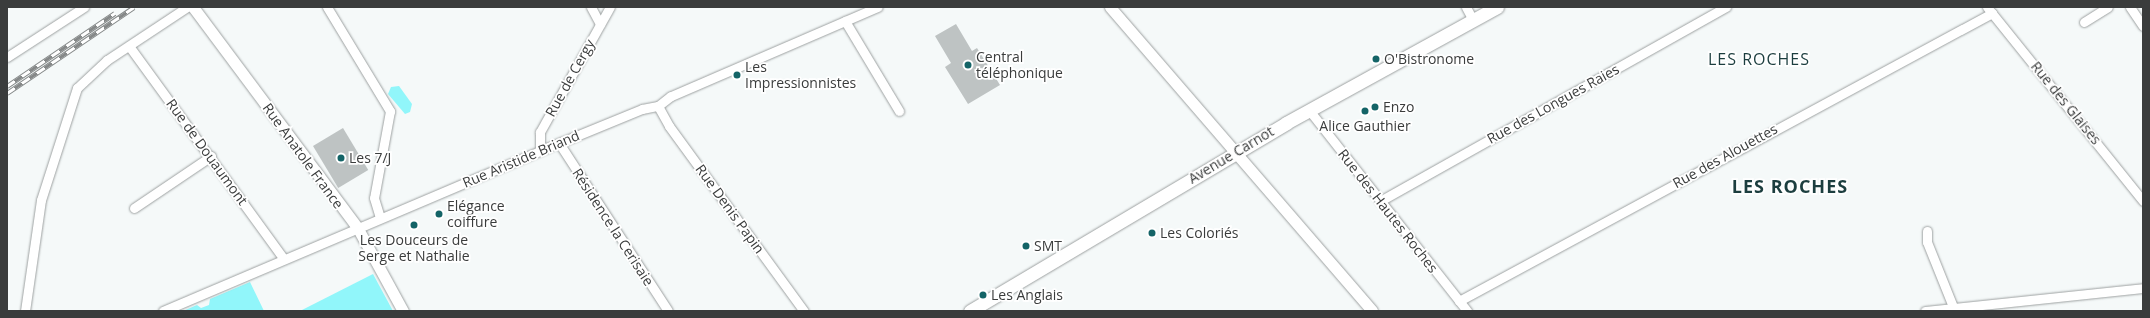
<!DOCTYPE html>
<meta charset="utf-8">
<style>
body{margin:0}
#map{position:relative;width:2150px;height:318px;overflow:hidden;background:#f5f9f9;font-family:"Open Sans",sans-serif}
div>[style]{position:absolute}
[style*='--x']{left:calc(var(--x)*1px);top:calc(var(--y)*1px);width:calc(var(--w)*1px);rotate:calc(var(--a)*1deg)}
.green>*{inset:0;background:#91f6fa}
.building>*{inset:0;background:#bec3c3;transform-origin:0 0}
.roads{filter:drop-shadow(0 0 1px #9da1a1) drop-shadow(0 0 1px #9da1a1)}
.minor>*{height:9px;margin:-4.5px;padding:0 4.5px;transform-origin:4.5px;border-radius:4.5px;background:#fff}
.tertiary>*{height:11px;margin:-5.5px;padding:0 5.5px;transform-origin:5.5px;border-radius:5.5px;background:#fff}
.secondary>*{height:13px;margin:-6.5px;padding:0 6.5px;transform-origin:6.5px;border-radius:6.5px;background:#fff}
.rail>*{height:4.5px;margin-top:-2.25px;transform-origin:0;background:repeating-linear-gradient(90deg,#fff 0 9px,#858888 0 18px);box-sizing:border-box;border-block:1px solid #858888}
.dots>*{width:11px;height:11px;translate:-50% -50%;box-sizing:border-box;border:2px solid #fff;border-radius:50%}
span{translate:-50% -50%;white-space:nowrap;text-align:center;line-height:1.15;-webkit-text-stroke:3.5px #fff;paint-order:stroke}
.poi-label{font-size:14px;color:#3a3c3c}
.left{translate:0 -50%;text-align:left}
.street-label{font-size:14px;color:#3a3c3c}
.quarter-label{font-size:16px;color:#1c3e3f;letter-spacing:1px}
.district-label{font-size:18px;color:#1c3e3f;font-weight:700;letter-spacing:1px}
.frame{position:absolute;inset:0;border:8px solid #3a3c3c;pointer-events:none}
</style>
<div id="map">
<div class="green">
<div style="clip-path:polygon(399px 86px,412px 104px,410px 112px,405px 114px,388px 94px,391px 87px)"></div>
<div style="clip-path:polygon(373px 274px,393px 311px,300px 311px)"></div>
<div style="clip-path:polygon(250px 282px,264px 311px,183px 311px,197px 305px,201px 308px,209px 305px,210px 299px)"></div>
</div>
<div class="building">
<div style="clip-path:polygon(956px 24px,972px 51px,977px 48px,1000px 85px,968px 104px,945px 67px,951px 63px,935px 36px)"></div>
<div style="left:343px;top:128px;width:49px;height:35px;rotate:59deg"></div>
</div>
<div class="roads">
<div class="minor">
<div style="--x:327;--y:7;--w:122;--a:58.8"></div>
<div style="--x:390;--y:111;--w:88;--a:100.4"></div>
<div style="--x:374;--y:198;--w:21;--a:73"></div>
<div style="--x:591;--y:7;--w:19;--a:62"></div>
<div style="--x:1466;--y:7;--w:15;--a:62"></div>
<div style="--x:1987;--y:7;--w:249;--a:51.2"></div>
<div style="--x:2130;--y:7;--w:23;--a:56"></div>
<div style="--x:845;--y:21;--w:105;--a:59"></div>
<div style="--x:2084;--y:22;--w:28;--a:-32"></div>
<div style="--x:129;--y:46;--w:262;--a:54"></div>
<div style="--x:7;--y:57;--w:92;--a:-33"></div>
<div style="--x:658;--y:106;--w:23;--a:61"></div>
<div style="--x:669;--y:126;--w:229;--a:53.9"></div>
<div style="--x:1309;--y:110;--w:256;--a:51.8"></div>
<div style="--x:559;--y:143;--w:200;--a:57"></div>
<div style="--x:540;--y:151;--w:19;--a:-90"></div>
<div style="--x:540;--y:132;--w:143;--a:-60.8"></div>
<div style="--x:1380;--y:201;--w:397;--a:-29.3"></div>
<div style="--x:134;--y:208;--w:93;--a:-34"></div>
<div style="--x:1927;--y:231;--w:11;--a:90"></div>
<div style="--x:1927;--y:242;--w:72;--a:68.1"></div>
<div style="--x:1459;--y:301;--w:606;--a:-28.38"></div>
<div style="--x:25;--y:311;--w:112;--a:-81.8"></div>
<div style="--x:41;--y:200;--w:118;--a:-72.2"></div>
<div style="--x:77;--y:88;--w:41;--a:-43"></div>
<div style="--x:107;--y:60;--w:96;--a:-33.5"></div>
<div style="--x:163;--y:311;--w:430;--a:-23"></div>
<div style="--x:559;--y:143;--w:90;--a:-22.3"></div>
<div style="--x:642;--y:109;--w:16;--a:-11"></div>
<div style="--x:658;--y:106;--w:16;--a:-38"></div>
<div style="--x:671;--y:96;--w:225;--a:-23.3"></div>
<div style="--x:1925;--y:311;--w:219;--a:-6"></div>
</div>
<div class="tertiary">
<div style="--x:193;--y:7;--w:274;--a:53.3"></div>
<div style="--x:357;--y:227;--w:96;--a:61.3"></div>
<div style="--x:1110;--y:7;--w:401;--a:49.2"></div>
</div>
<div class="secondary">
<div style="--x:970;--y:311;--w:368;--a:-30.7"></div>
<div style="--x:1286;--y:123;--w:241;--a:-28.8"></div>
</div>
</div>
<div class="rail">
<div style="--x:7;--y:86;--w:130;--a:-34.1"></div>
<div style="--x:7;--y:93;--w:153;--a:-34.1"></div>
</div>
<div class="dots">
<div style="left:1376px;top:59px;background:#146467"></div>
<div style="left:968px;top:65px;background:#146467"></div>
<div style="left:737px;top:75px;background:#146467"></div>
<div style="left:1375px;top:107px;background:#146467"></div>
<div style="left:1365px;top:111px;background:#146467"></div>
<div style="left:341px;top:158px;background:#146467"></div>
<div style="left:439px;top:214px;background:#146467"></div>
<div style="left:414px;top:225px;background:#146467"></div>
<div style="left:1152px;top:233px;background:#146467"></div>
<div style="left:1026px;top:246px;background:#146467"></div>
<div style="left:983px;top:295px;background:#146467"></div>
</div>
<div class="poi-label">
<span class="left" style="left:976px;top:65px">Central<br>téléphonique</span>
<span class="left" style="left:1384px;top:59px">O'Bistronome</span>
<span class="left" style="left:745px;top:75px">Les<br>Impressionnistes</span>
<span class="left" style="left:1383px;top:107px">Enzo</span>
<span style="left:1365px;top:126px">Alice Gauthier</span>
<span class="left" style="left:349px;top:158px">Les 7/J</span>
<span class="left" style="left:447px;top:214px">Elégance<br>coiffure</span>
<span class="left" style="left:1160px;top:233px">Les Coloriés</span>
<span style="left:414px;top:248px">Les Douceurs de<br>Serge et Nathalie</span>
<span class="left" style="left:1034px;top:246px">SMT</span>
<span class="left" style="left:991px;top:295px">Les Anglais</span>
</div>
<div class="street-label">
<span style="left:570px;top:78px;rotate:-61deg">Rue de Cergy</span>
<span style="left:2066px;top:103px;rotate:51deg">Rue des Glaises</span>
<span style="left:1553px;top:104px;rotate:-29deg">Rue des Longues Raies</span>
<span style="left:207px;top:152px;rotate:54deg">Rue de Douaumont</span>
<span style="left:1231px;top:155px;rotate:-31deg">Avenue Carnot</span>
<span style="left:303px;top:156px;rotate:54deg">Rue Anatole France</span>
<span style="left:1725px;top:156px;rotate:-29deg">Rue des Alouettes</span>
<span style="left:521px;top:159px;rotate:-23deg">Rue Aristide Briand</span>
<span style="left:730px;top:209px;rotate:54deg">Rue Denis Papin</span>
<span style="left:1388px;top:211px;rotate:52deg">Rue des Hautes Roches</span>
<span style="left:613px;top:227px;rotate:57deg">Résidence la Cerisaie</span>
</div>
<div class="quarter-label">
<span style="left:1759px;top:59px">LES ROCHES</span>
</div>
<div class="district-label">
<span style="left:1790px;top:186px">LES ROCHES</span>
</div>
<div class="frame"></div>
</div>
